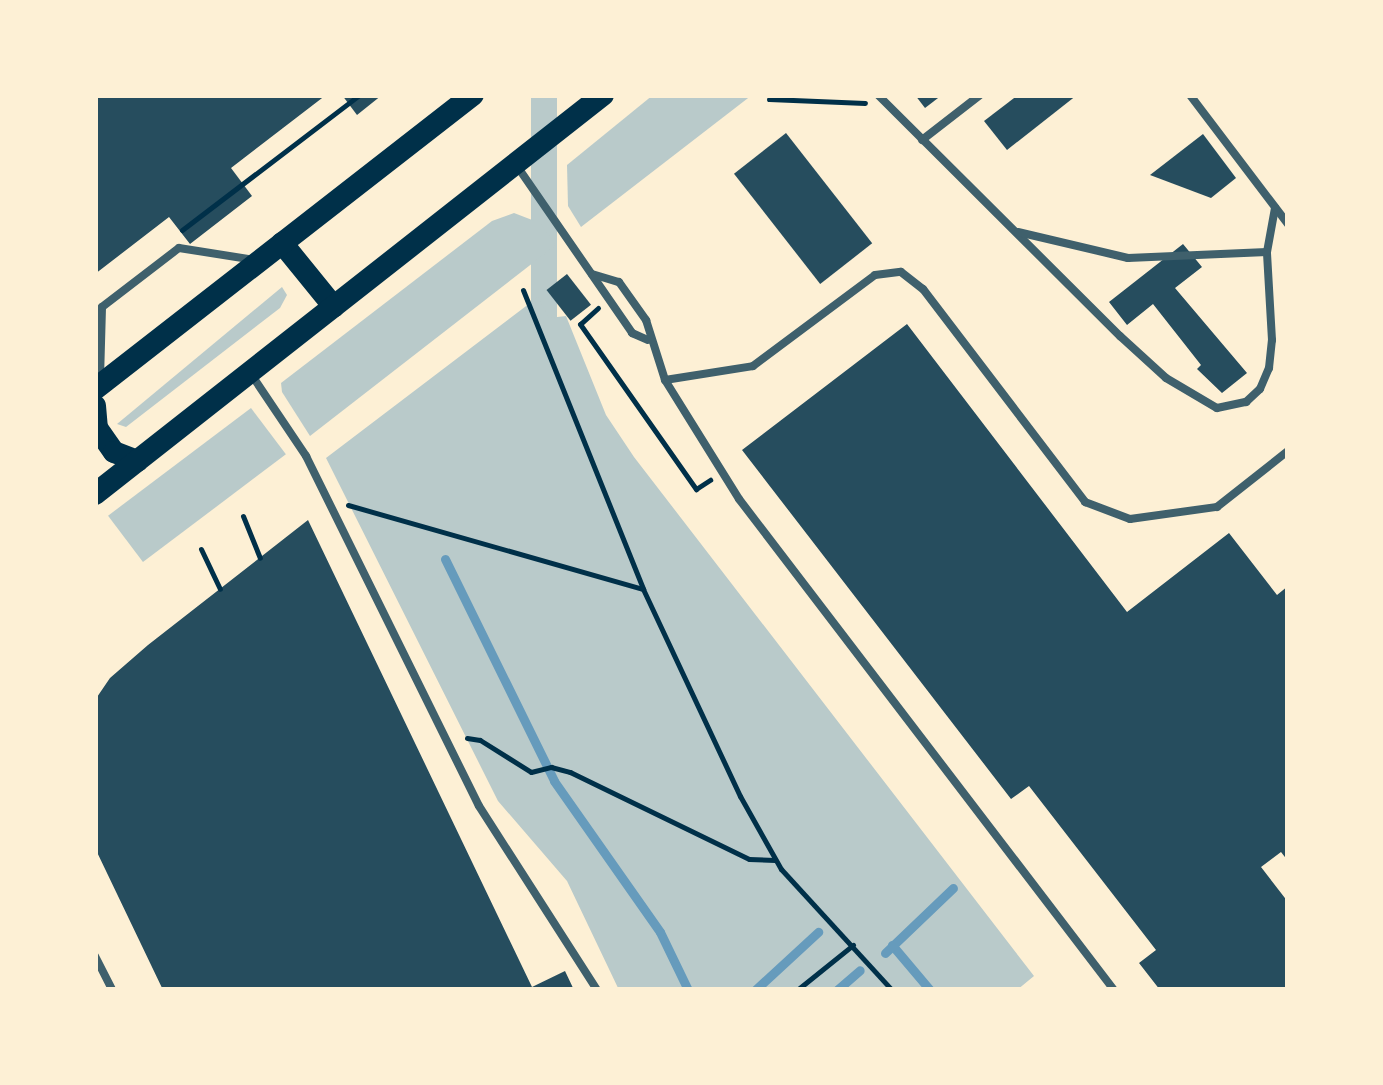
<!DOCTYPE html>
<style>
body{margin:0}
#map{position:relative;width:1383px;height:1085px;overflow:hidden;background:#fdf0d5;font-family:Barlow,sans-serif}
div>[style]{position:absolute}
[style*='--x']{left:calc(var(--x)*1px);top:calc(var(--y)*1px);width:calc(var(--w)*1px);rotate:calc(var(--a)*1deg)}
.green>*{inset:0;background:#b9caca;transform-origin:0 0}
.stream>*{height:9px;margin:-4.5px;padding:0 4.5px;transform-origin:4.5px;border-radius:4.5px;background:#669bbc}
.building>*{inset:0;background:#264d5e;transform-origin:0 0}
.path>*{height:5px;margin:-2.5px;padding:0 2.5px;transform-origin:2.5px;border-radius:2.5px;background:#003049}
.service>*{height:8px;margin:-4px;padding:0 4px;transform-origin:4px;border-radius:4px;background:#3f606c}
.primary>*{height:22px;margin:-11px;padding:0 11px;transform-origin:11px;border-radius:11px;background:#003049}
span{translate:-50% -50%;white-space:nowrap;text-align:center;line-height:1.15;-webkit-text-stroke:10px #fdf0d5;paint-order:stroke}
.frame{position:absolute;inset:0;border:98px solid #fdf0d5;pointer-events:none}
</style>
<div id="map">
<div class="green">
<div style="left:531px;top:95px;width:26px;height:251px"></div>
<div style="clip-path:polygon(653px 95px,752px 95px,581px 227px,568px 206px,567px 165px)"></div>
<div style="clip-path:polygon(514px 213px,540px 223px,556px 245px,310px 436px,282px 392px,281px 383px,492px 221px)"></div>
<div style="clip-path:polygon(282px 287px,287px 295px,280px 308px,126px 427px,117px 424px)"></div>
<div style="clip-path:polygon(538px 297px,549px 318px,566px 316px,606px 415px,634px 457px,1034px 976px,1017px 990px,619px 990px,567px 881px,498px 801px,326px 458px)"></div>
<div style="left:251px;top:408px;width:58px;height:179px;rotate:53deg"></div>
</div>
<div class="stream">
<div style="--x:445;--y:559;--w:247;--a:63.8"></div>
<div style="--x:554;--y:781;--w:184;--a:54.9"></div>
<div style="--x:660;--y:932;--w:64;--a:64.2"></div>
<div style="--x:892;--y:945;--w:59;--a:49.8"></div>
<div style="--x:885;--y:953;--w:94;--a:-43.7"></div>
<div style="--x:755;--y:990;--w:86;--a:-42.6"></div>
<div style="--x:837;--y:990;--w:30;--a:-41"></div>
</div>
<div class="building">
<div style="clip-path:polygon(97px 95px,326px 95px,231px 168px,252px 196px,190px 244px,169px 217px,95px 274px)"></div>
<div style="clip-path:polygon(342px 95px,382px 95px,357px 115px)"></div>
<div style="clip-path:polygon(915px 95px,942px 95px,925px 108px)"></div>
<div style="clip-path:polygon(1018px 95px,1077px 95px,1007px 150px,984px 121px)"></div>
<div style="left:786px;top:133px;width:140px;height:66px;rotate:52deg"></div>
<div style="clip-path:polygon(1203px 134px,1236px 178px,1211px 198px,1150px 175px)"></div>
<div style="clip-path:polygon(1183px 244px,1202px 267px,1175px 288px,1247px 373px,1222px 393px,1197px 369px,1201px 365px,1153px 304px,1127px 325px,1109px 302px)"></div>
<div style="left:567px;top:274px;width:39px;height:26px;rotate:52deg"></div>
<div style="clip-path:polygon(907px 324px,1127px 612px,1229px 533px,1277px 595px,1288px 586px,1288px 861px,1281px 852px,1261px 867px,1288px 902px,1288px 990px,1160px 990px,1139px 963px,1156px 950px,1029px 786px,1011px 799px,742px 450px)"></div>
<div style="clip-path:polygon(308px 520px,532px 987px,565px 971px,574px 990px,163px 990px,95px 848px,95px 700px,110px 678px,148px 645px)"></div>
</div>
<div class="path">
<div style="--x:769;--y:99;--w:96;--a:2.4"></div>
<div style="--x:182;--y:230;--w:223;--a:-37.3"></div>
<div style="--x:523;--y:290;--w:322;--a:68.1"></div>
<div style="--x:643;--y:589;--w:229;--a:64.9"></div>
<div style="--x:740;--y:796;--w:84;--a:60.7"></div>
<div style="--x:781;--y:869;--w:164;--a:47.5"></div>
<div style="--x:598;--y:308;--w:24;--a:138"></div>
<div style="--x:580;--y:324;--w:202;--a:54.9"></div>
<div style="--x:696;--y:489;--w:17;--a:-33"></div>
<div style="--x:348;--y:505;--w:307;--a:15.9"></div>
<div style="--x:243;--y:516;--w:45;--a:68"></div>
<div style="--x:201;--y:549;--w:44;--a:64.6"></div>
<div style="--x:467;--y:738;--w:13;--a:9"></div>
<div style="--x:480;--y:740;--w:60;--a:32.1"></div>
<div style="--x:531;--y:772;--w:21;--a:-14"></div>
<div style="--x:551;--y:767;--w:20;--a:15"></div>
<div style="--x:570;--y:772;--w:199;--a:25.9"></div>
<div style="--x:749;--y:859;--w:26;--a:2"></div>
<div style="--x:797;--y:990;--w:72;--a:-38.8"></div>
</div>
<div class="service">
<div style="--x:878;--y:95;--w:342;--a:44.9"></div>
<div style="--x:1120;--y:336;--w:62;--a:42.4"></div>
<div style="--x:1166;--y:378;--w:59;--a:30.5"></div>
<div style="--x:1217;--y:408;--w:30;--a:-12"></div>
<div style="--x:1246;--y:402;--w:19;--a:-43"></div>
<div style="--x:1260;--y:389;--w:23;--a:-67"></div>
<div style="--x:1269;--y:368;--w:28;--a:-84"></div>
<div style="--x:1272;--y:340;--w:88;--a:-93.3"></div>
<div style="--x:1267;--y:252;--w:45;--a:-79.7"></div>
<div style="--x:1190;--y:95;--w:162;--a:52.8"></div>
<div style="--x:922;--y:140;--w:73;--a:-37.8"></div>
<div style="--x:517;--y:166;--w:203;--a:55.4"></div>
<div style="--x:632;--y:333;--w:17;--a:24"></div>
<div style="--x:1018;--y:232;--w:113;--a:13.3"></div>
<div style="--x:1128;--y:258;--w:139;--a:-2.5"></div>
<div style="--x:592;--y:274;--w:28;--a:17"></div>
<div style="--x:619;--y:282;--w:47;--a:54.6"></div>
<div style="--x:646;--y:320;--w:63;--a:72.4"></div>
<div style="--x:665;--y:380;--w:140;--a:58.1"></div>
<div style="--x:739;--y:499;--w:618;--a:52.63"></div>
<div style="--x:251;--y:374;--w:99;--a:56.1"></div>
<div style="--x:306;--y:456;--w:390;--a:63.7"></div>
<div style="--x:479;--y:806;--w:219;--a:57.3"></div>
<div style="--x:100;--y:379;--w:72;--a:-88.4"></div>
<div style="--x:102;--y:307;--w:97;--a:-37.5"></div>
<div style="--x:179;--y:248;--w:77;--a:9"></div>
<div style="--x:665;--y:380;--w:89;--a:-9"></div>
<div style="--x:753;--y:366;--w:152;--a:-36.7"></div>
<div style="--x:875;--y:275;--w:26;--a:-7"></div>
<div style="--x:901;--y:272;--w:28;--a:38"></div>
<div style="--x:923;--y:289;--w:268;--a:52.7"></div>
<div style="--x:1085;--y:502;--w:48;--a:20.7"></div>
<div style="--x:1130;--y:519;--w:88;--a:-7.9"></div>
<div style="--x:1217;--y:507;--w:90;--a:-38.3"></div>
<div style="--x:95;--y:956;--w:38;--a:63"></div>
</div>
<div class="primary">
<div style="--x:282;--y:243;--w:82;--a:50.9"></div>
<div style="--x:95;--y:389;--w:479;--a:-37.9"></div>
<div style="--x:95;--y:406;--w:22;--a:85"></div>
<div style="--x:97;--y:428;--w:29;--a:55"></div>
<div style="--x:114;--y:452;--w:25;--a:21"></div>
<div style="--x:95;--y:494;--w:646;--a:-38.15"></div>
</div>
<div class="frame"></div>
</div>
